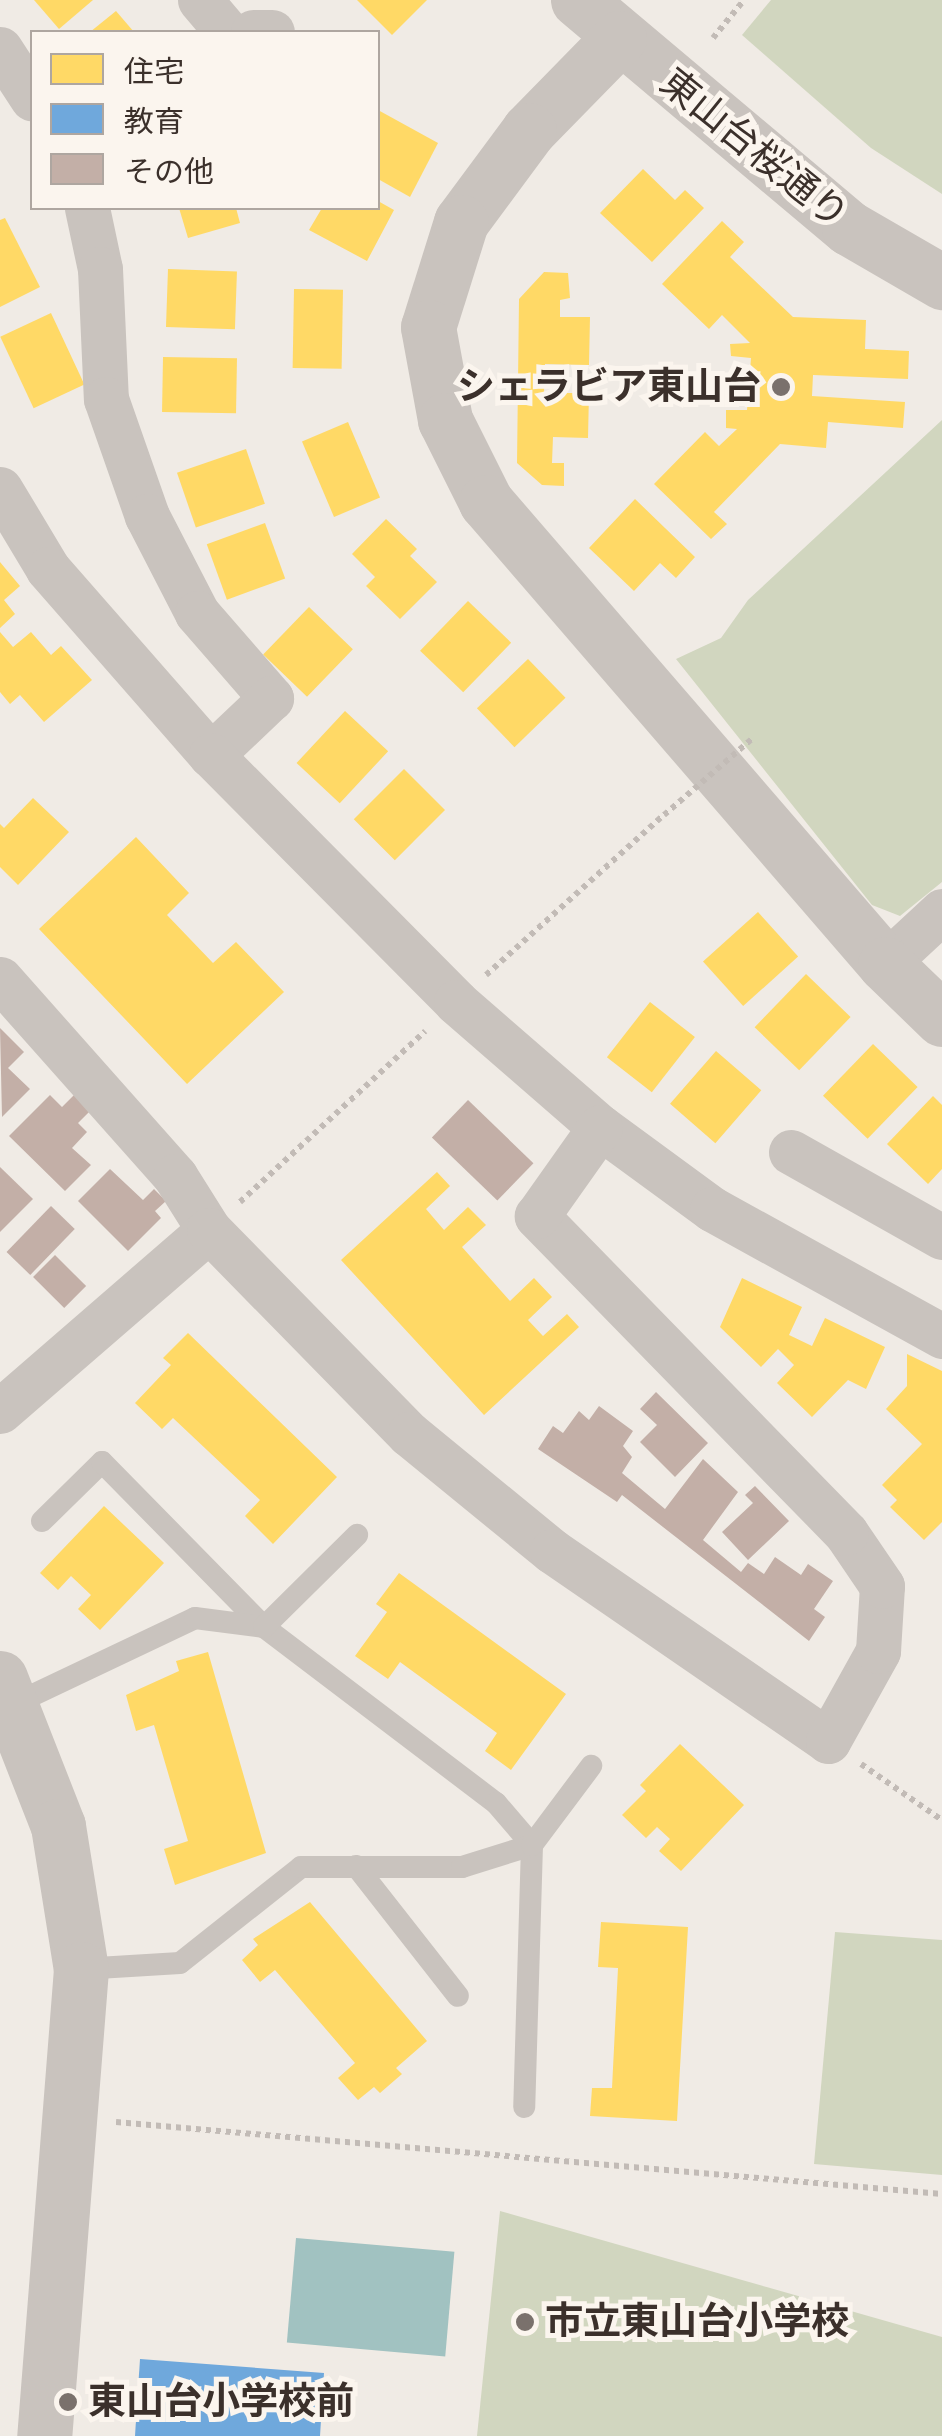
<!DOCTYPE html>
<meta charset="utf-8">
<style>
body{margin:0}
#map{position:relative;width:942px;height:2436px;overflow:hidden;background:#f0ebe5;font-family:"Space Grotesk","Noto Sans JP",sans-serif}
div>[style]{position:absolute}
[style*='--x']{left:calc(var(--x)*1px);top:calc(var(--y)*1px);width:calc(var(--w)*1px);rotate:calc(var(--a)*1deg)}
.green>*{inset:0;background:#d1d6bf}
.water>*{inset:0;background:#a1c2c1;transform-origin:0 0}
.homes>*{inset:0;background:#ffd966;transform-origin:0 0}
.schools>*{inset:0;background:#6fa8dc}
.building>*{inset:0;background:#c3afa7;transform-origin:0 0}
.path>*{height:6px;margin-top:-3px;transform-origin:0;background:repeating-linear-gradient(90deg,#c2bbb6 0 5px,transparent 0 10px)}
.service>*{height:22px;margin:-11px;padding:0 11px;transform-origin:11px;border-radius:11px;background:#c9c3be}
.minor>*{height:45px;margin:-22.5px;padding:0 22.5px;transform-origin:22.5px;border-radius:22.5px;background:#c9c3be}
.tertiary>*{height:55px;margin:-27.5px;padding:0 27.5px;transform-origin:27.5px;border-radius:27.5px;background:#c9c3be}
.path-bridge>*{height:6px;margin-top:-3px;transform-origin:0;background:repeating-linear-gradient(90deg,#c2bbb6 0 5px,transparent 0 10px)}
.dots>*{width:28px;height:28px;translate:-50% -50%;box-sizing:border-box;border:5px solid #fbf5ee;border-radius:50%}
span{translate:-50% -50%;white-space:nowrap;text-align:center;line-height:1.15;-webkit-text-stroke:10px #fbf5ee;paint-order:stroke}
.street-label{font-size:38px;color:#3b302b}
.poi-label{font-size:38px;color:#3b302b;font-weight:700}
.right{translate:-100% -50%;text-align:right}
.left{translate:0 -50%;text-align:left}
.legend{position:absolute;left:30px;top:30px;width:350px;height:180px;box-sizing:border-box;background:#fbf5ee;border:2px solid #aea6a0;margin:0;padding:12px 18px;list-style:none;font-size:30px;color:#3b302b}
.legend li{display:flex;align-items:center;gap:20px;height:50px}
.legend b{width:50px;border:2px solid #aea6a0}
</style>
<div id="map">
<div class="green">
<div style="clip-path:polygon(771px 0,942px 0,942px 194px,871px 148px,742px 35px)"></div>
<div style="clip-path:polygon(942px 420px,942px 882px,900px 916px,872px 905px,676px 659px,721px 638px,748px 600px)"></div>
<div style="clip-path:polygon(835px 1932px,942px 1940px,942px 2175px,814px 2164px)"></div>
<div style="clip-path:polygon(500px 2211px,942px 2337px,942px 2436px,477px 2436px)"></div>
</div>
<div class="water">
<div style="left:296px;top:2238px;width:159px;height:105px;rotate:5deg"></div>
</div>
<div class="homes">
<div style="clip-path:polygon(34px 0,93px 0,59px 29px)"></div>
<div style="clip-path:polygon(357px 0,427px 0,392px 35px)"></div>
<div style="clip-path:polygon(116px 11px,134px 32px,90px 32px)"></div>
<div style="clip-path:polygon(378px 110px,438px 143px,410px 197px,378px 179px)"></div>
<div style="clip-path:polygon(643px 169px,675px 200px,685px 190px,704px 208px,652px 262px,600px 213px)"></div>
<div style="clip-path:polygon(378px 201px,394px 210px,367px 261px,309px 230px,322px 208px,378px 208px)"></div>
<div style="clip-path:polygon(179px 208px,236px 208px,240px 223px,188px 238px)"></div>
<div style="clip-path:polygon(5px 218px,40px 287px,0 307px,0 220px)"></div>
<div style="clip-path:polygon(722px 221px,744px 242px,730px 257px,793px 317px,866px 320px,865px 349px,909px 351px,908px 379px,813px 375px,812px 396px,905px 402px,903px 428px,828px 422px,826px 448px,780px 444px,714px 512px,727px 524px,711px 539px,654px 484px,705px 432px,719px 446px,737px 429px,726px 428px,726px 410px,747px 410px,751px 358px,731px 356px,730px 344px,750px 343px,722px 315px,709px 329px,662px 284px)"></div>
<div style="left:168px;top:269px;width:69px;height:58px;rotate:2deg"></div>
<div style="clip-path:polygon(544px 272px,568px 273px,570px 298px,560px 300px,560px 317px,590px 317px,589px 365px,545px 364px,544px 393px,589px 393px,588px 438px,553px 437px,552px 463px,564px 463px,564px 486px,542px 485px,517px 463px,519px 299px)"></div>
<div style="left:294px;top:289px;width:49px;height:79px;rotate:1deg"></div>
<div style="left:51px;top:313px;width:79px;height:56px;rotate:65deg"></div>
<div style="left:163px;top:357px;width:74px;height:55px;rotate:1deg"></div>
<div style="left:348px;top:422px;width:82px;height:50px;rotate:67deg"></div>
<div style="left:246px;top:449px;width:58px;height:73px;rotate:71deg"></div>
<div style="clip-path:polygon(635px 499px,695px 557px,676px 578px,660px 563px,634px 591px,589px 548px)"></div>
<div style="clip-path:polygon(386px 519px,417px 549px,410px 556px,437px 582px,400px 619px,366px 586px,375px 577px,352px 554px)"></div>
<div style="left:265px;top:523px;width:59px;height:62px;rotate:70deg"></div>
<div style="clip-path:polygon(0 562px,20px 586px,4px 600px,15px 614px,0 628px)"></div>
<div style="left:468px;top:601px;width:60px;height:69px;rotate:44deg"></div>
<div style="left:309px;top:607px;width:61px;height:66px;rotate:44deg"></div>
<div style="clip-path:polygon(0 632px,13px 647px,31px 632px,51px 655px,61px 646px,92px 680px,44px 722px,20px 695px,10px 704px,0 692px)"></div>
<div style="left:528px;top:659px;width:54px;height:71px;rotate:46deg"></div>
<div style="left:345px;top:711px;width:59px;height:71px;rotate:43deg"></div>
<div style="left:404px;top:769px;width:58px;height:71px;rotate:45deg"></div>
<div style="clip-path:polygon(33px 798px,69px 832px,18px 885px,0 867px,0 824px,4px 828px)"></div>
<div style="clip-path:polygon(136px 837px,189px 893px,167px 915px,213px 963px,236px 942px,284px 992px,187px 1084px,39px 929px)"></div>
<div style="left:758px;top:912px;width:60px;height:74px;rotate:48deg"></div>
<div style="left:806px;top:974px;width:62px;height:74px;rotate:44deg"></div>
<div style="left:650px;top:1002px;width:57px;height:70px;rotate:38deg"></div>
<div style="left:873px;top:1044px;width:62px;height:72px;rotate:44deg"></div>
<div style="left:716px;top:1051px;width:60px;height:70px;rotate:41deg"></div>
<div style="clip-path:polygon(933px 1096px,942px 1105px,942px 1169px,928px 1184px,887px 1144px)"></div>
<div style="clip-path:polygon(437px 1172px,450px 1186px,426px 1209px,444px 1230px,468px 1207px,486px 1225px,462px 1247px,510px 1301px,534px 1278px,552px 1297px,528px 1320px,543px 1336px,567px 1314px,579px 1327px,484px 1415px,341px 1260px)"></div>
<div style="clip-path:polygon(742px 1278px,802px 1307px,789px 1335px,812px 1346px,825px 1318px,885px 1347px,866px 1389px,848px 1380px,812px 1417px,777px 1383px,794px 1365px,778px 1349px,761px 1367px,720px 1327px)"></div>
<div style="clip-path:polygon(188px 1333px,337px 1477px,273px 1544px,245px 1516px,260px 1500px,173px 1418px,162px 1429px,135px 1403px,171px 1365px,163px 1358px)"></div>
<div style="clip-path:polygon(907px 1354px,942px 1371px,942px 1522px,924px 1540px,890px 1507px,897px 1500px,882px 1485px,922px 1444px,886px 1409px,907px 1386px)"></div>
<div style="clip-path:polygon(104px 1506px,164px 1563px,100px 1630px,78px 1609px,91px 1595px,71px 1576px,58px 1590px,40px 1573px)"></div>
<div style="clip-path:polygon(399px 1573px,566px 1694px,511px 1770px,485px 1751px,497px 1733px,400px 1662px,388px 1679px,355px 1656px,387px 1612px,376px 1604px)"></div>
<div style="clip-path:polygon(208px 1652px,266px 1853px,175px 1885px,164px 1849px,188px 1841px,154px 1725px,136px 1731px,126px 1695px,179px 1671px,176px 1661px)"></div>
<div style="clip-path:polygon(680px 1744px,744px 1805px,681px 1871px,659px 1851px,670px 1839px,657px 1827px,646px 1838px,622px 1815px,646px 1791px,640px 1785px)"></div>
<div style="clip-path:polygon(310px 1902px,427px 2041px,396px 2068px,402px 2074px,380px 2093px,374px 2087px,358px 2100px,338px 2078px,355px 2063px,275px 1970px,260px 1982px,242px 1960px,258px 1945px,253px 1939px)"></div>
<div style="clip-path:polygon(601px 1922px,688px 1927px,677px 2121px,590px 2116px,592px 2088px,612px 2088px,618px 1968px,598px 1967px)"></div>
</div>
<div class="schools">
<div style="clip-path:polygon(140px 2359px,324px 2373px,320px 2436px,135px 2436px)"></div>
</div>
<div class="building">
<div style="clip-path:polygon(0 1028px,24px 1052px,8px 1068px,30px 1089px,2px 1117px)"></div>
<div style="clip-path:polygon(75px 1094px,91px 1110px,78px 1123px,87px 1132px,72px 1148px,91px 1165px,65px 1191px,9px 1136px,50px 1095px,62px 1107px)"></div>
<div style="left:468px;top:1100px;width:91px;height:52px;rotate:44deg"></div>
<div style="clip-path:polygon(0 1167px,33px 1199px,0 1232px)"></div>
<div style="clip-path:polygon(110px 1169px,143px 1200px,154px 1189px,166px 1201px,155px 1211px,161px 1218px,128px 1251px,78px 1201px)"></div>
<div style="left:51px;top:1206px;width:33px;height:64px;rotate:44deg"></div>
<div style="left:55px;top:1255px;width:44px;height:31px;rotate:45deg"></div>
<div style="clip-path:polygon(656px 1392px,708px 1443px,675px 1477px,640px 1442px,657px 1425px,640px 1409px)"></div>
<div style="clip-path:polygon(599px 1406px,633px 1431px,623px 1446px,632px 1457px,622px 1473px,665px 1509px,703px 1459px,738px 1492px,703px 1540px,741px 1572px,748px 1563px,764px 1574px,775px 1557px,801px 1575px,808px 1564px,833px 1581px,814px 1609px,825px 1617px,809px 1641px,622px 1495px,617px 1502px,538px 1449px,553px 1426px,563px 1433px,579px 1411px,589px 1420px)"></div>
<div style="clip-path:polygon(755px 1486px,789px 1521px,748px 1560px,722px 1532px,753px 1503px,745px 1495px)"></div>
</div>
<div class="path">
<div style="--x:713;--y:38;--w:49;--a:-50.8"></div>
<div style="--x:486;--y:975;--w:239;--a:-42"></div>
<div style="--x:240;--y:1202;--w:252;--a:-42.7"></div>
<div style="--x:861;--y:1764;--w:98;--a:34.7"></div>
<div style="--x:116;--y:2122;--w:829;--a:4.98"></div>
</div>
<div class="service">
<div style="--x:42;--y:1521;--w:84;--a:-44.5"></div>
<div style="--x:102;--y:1462;--w:231;--a:45.5"></div>
<div style="--x:264;--y:1627;--w:291;--a:37.2"></div>
<div style="--x:496;--y:1803;--w:55;--a:49.4"></div>
<div style="--x:532;--y:1845;--w:262;--a:91.7"></div>
<div style="--x:14;--y:1704;--w:200;--a:-25.4"></div>
<div style="--x:195;--y:1618;--w:70;--a:7.4"></div>
<div style="--x:264;--y:1627;--w:131;--a:-44.7"></div>
<div style="--x:356;--y:1866;--w:165;--a:51.9"></div>
<div style="--x:81;--y:1969;--w:99;--a:-3.5"></div>
<div style="--x:180;--y:1963;--w:154;--a:-38.4"></div>
<div style="--x:301;--y:1867;--w:161;--a:0"></div>
<div style="--x:462;--y:1867;--w:73;--a:-17.4"></div>
<div style="--x:532;--y:1845;--w:99;--a:-53.2"></div>
</div>
<div class="minor">
<div style="--x:200;--y:0;--w:42;--a:49.8"></div>
<div style="--x:253;--y:32;--w:19;--a:0"></div>
<div style="--x:0;--y:49;--w:59;--a:56.9"></div>
<div style="--x:87;--y:208;--w:62;--a:78"></div>
<div style="--x:100;--y:269;--w:130;--a:87.4"></div>
<div style="--x:106;--y:399;--w:124;--a:70.7"></div>
<div style="--x:147;--y:516;--w:109;--a:62.7"></div>
<div style="--x:197;--y:613;--w:113;--a:49"></div>
<div style="--x:271;--y:698;--w:83;--a:136.5"></div>
<div style="--x:0;--y:489;--w:93;--a:59"></div>
<div style="--x:48;--y:569;--w:247;--a:48.8"></div>
<div style="--x:211;--y:755;--w:348;--a:45.2"></div>
<div style="--x:456;--y:1002;--w:191;--a:41"></div>
<div style="--x:600;--y:1127;--w:139;--a:36.2"></div>
<div style="--x:712;--y:1209;--w:263;--a:28.9"></div>
<div style="--x:885;--y:964;--w:78;--a:-42.9"></div>
<div style="--x:0;--y:979;--w:264;--a:48.4"></div>
<div style="--x:175;--y:1176;--w:64;--a:57.8"></div>
<div style="--x:791;--y:1152;--w:173;--a:29.4"></div>
<div style="--x:0;--y:1411;--w:276;--a:-40.9"></div>
<div style="--x:209;--y:1230;--w:286;--a:45.6"></div>
<div style="--x:409;--y:1434;--w:185;--a:39.3"></div>
<div style="--x:552;--y:1551;--w:335;--a:34.5"></div>
<div style="--x:828;--y:1741;--w:103;--a:-60.9"></div>
<div style="--x:878;--y:1651;--w:65;--a:-86.5"></div>
<div style="--x:882;--y:1586;--w:64;--a:-124.2"></div>
<div style="--x:846;--y:1533;--w:443;--a:-134.3"></div>
<div style="--x:537;--y:1216;--w:109;--a:-54.7"></div>
</div>
<div class="tertiary">
<div style="--x:578;--y:0;--w:354;--a:40.1"></div>
<div style="--x:849;--y:228;--w:108;--a:30.1"></div>
<div style="--x:619;--y:38;--w:129;--a:134.4"></div>
<div style="--x:529;--y:130;--w:114;--a:126.5"></div>
<div style="--x:461;--y:222;--w:110;--a:107.4"></div>
<div style="--x:428;--y:327;--w:95;--a:79.6"></div>
<div style="--x:445;--y:420;--w:92;--a:63.4"></div>
<div style="--x:486;--y:502;--w:610;--a:49.18"></div>
<div style="--x:885;--y:964;--w:79;--a:44"></div>
<div style="--x:0;--y:1678;--w:159;--a:68.6"></div>
<div style="--x:58;--y:1826;--w:145;--a:80.9"></div>
<div style="--x:81;--y:1969;--w:468;--a:94.5"></div>
</div>
<div class="path-bridge">
<div style="--x:664;--y:815;--w:118;--a:-40.9"></div>
</div>
<div class="dots">
<div style="left:781px;top:387px;background:#7a716c"></div>
<div style="left:525px;top:2322px;background:#7a716c"></div>
<div style="left:68px;top:2402px;background:#7a716c"></div>
</div>
<div class="street-label">
<span style="left:754px;top:149px;rotate:39deg">東山台桜通り</span>
</div>
<div class="poi-label">
<span class="right" style="left:761px;top:387px">シェラビア東山台</span>
<span class="left" style="left:545px;top:2322px">市立東山台小学校</span>
<span class="left" style="left:88px;top:2402px">東山台小学校前</span>
</div>
<ul class="legend">
<li><b style="height:28px;background:#ffd966"></b>住宅</li>
<li><b style="height:28px;background:#6fa8dc"></b>教育</li>
<li><b style="height:28px;background:#c3afa7"></b>その他</li>
</ul>
</div>
